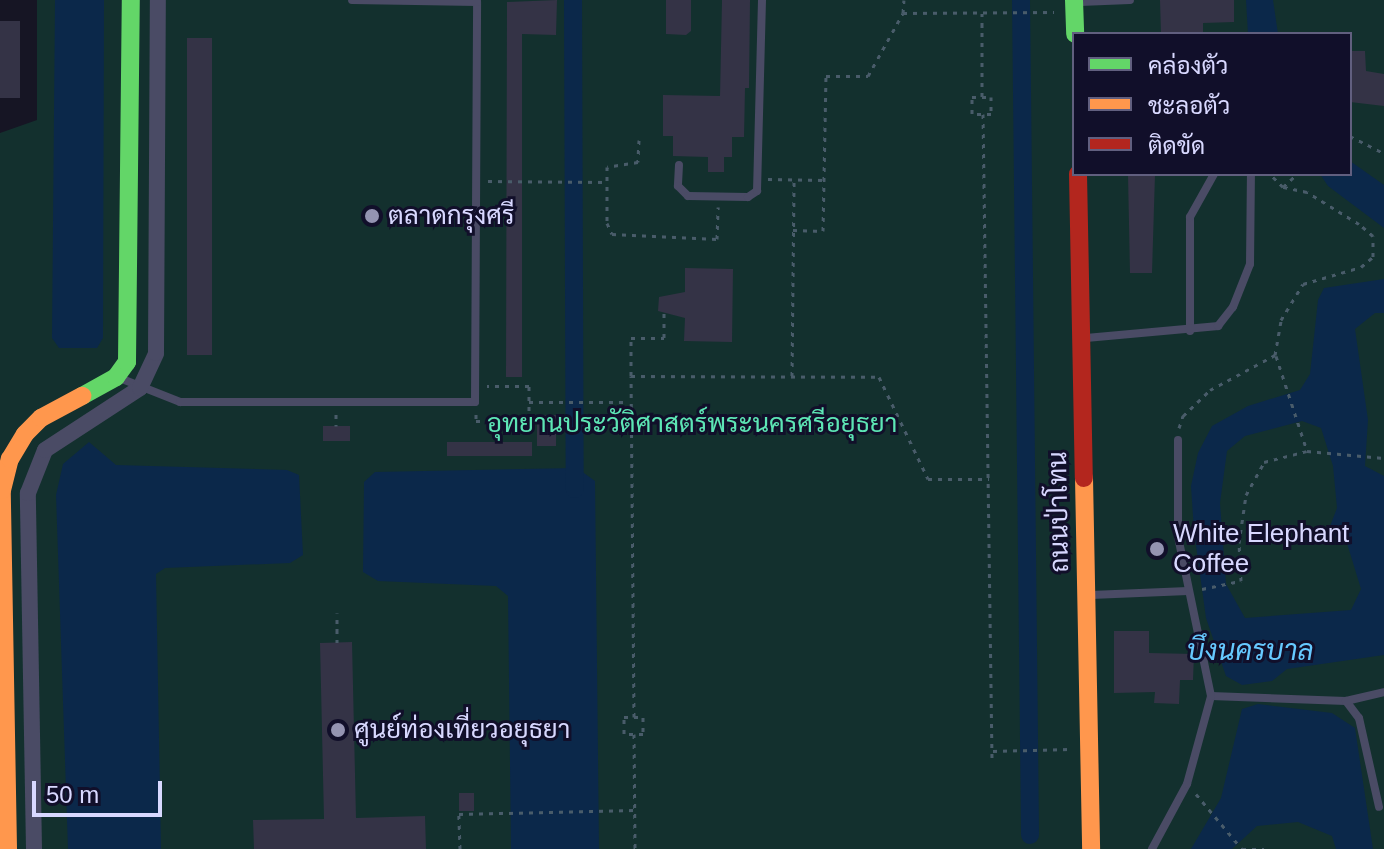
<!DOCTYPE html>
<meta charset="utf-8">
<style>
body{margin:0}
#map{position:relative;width:1384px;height:849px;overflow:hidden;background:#161524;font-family:Arial,Sarabun,sans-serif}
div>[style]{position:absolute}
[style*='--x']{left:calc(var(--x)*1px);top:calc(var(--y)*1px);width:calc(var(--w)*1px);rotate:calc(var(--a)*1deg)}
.green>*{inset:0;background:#13302e}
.water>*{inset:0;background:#0b284a}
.canal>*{height:18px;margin:-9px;padding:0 9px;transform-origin:9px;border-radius:9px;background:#0b284a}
.building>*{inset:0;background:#343346;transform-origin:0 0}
.path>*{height:3px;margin-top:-1.5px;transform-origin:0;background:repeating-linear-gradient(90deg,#495c6a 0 4px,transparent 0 10px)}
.lane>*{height:8px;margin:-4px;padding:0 4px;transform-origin:4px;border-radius:4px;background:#4a4b65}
.street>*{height:16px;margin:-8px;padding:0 8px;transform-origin:8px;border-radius:8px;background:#4a4b65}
.fast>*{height:18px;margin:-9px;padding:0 9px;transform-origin:9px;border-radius:9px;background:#63d668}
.slow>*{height:18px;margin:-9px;padding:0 9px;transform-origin:9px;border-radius:9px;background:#ff974d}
.jam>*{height:18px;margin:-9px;padding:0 9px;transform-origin:9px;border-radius:9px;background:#b3261e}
.dots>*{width:22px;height:22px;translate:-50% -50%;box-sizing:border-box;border:4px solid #110f2a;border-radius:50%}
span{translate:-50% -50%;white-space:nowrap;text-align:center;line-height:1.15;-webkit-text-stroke:6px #110f2a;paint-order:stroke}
.poi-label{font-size:26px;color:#d8d8ff}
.left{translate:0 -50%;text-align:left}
.park-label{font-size:26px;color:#5de6b5}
.street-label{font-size:26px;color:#d8d8ff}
.water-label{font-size:28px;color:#66c9ff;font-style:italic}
.legend{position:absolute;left:1072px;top:32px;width:280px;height:144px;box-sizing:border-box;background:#110f2a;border:2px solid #615f7f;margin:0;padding:10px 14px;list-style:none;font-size:24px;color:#d8d8ff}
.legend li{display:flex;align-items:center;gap:16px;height:40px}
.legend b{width:40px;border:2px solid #615f7f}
.scale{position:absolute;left:32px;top:781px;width:130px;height:36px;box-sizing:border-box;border:4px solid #d8d8ff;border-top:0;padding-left:10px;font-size:24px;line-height:28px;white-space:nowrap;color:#d8d8ff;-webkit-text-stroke:6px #110f2a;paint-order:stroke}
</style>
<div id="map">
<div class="green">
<div style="clip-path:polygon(evenodd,37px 0,1384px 0,1384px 849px,0 849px,0 133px,37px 120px,37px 0,1074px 34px,1350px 34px,1350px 174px,1074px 174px,1074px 34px)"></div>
</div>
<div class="water">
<div style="clip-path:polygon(55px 0,104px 0,103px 338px,97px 348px,59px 348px,52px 338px)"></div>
<div style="clip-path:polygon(1246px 0,1273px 0,1278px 34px,1248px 34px)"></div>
<div style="clip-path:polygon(1350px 161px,1384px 185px,1384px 228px,1328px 186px,1320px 174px,1350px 174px)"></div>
<div style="clip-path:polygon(evenodd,1384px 279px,1384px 313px,1375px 313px,1355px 329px,1368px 420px,1365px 466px,1384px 476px,1384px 655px,1287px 669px,1272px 681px,1242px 685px,1226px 676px,1206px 618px,1194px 531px,1191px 486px,1198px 453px,1212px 426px,1248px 406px,1300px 390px,1310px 374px,1318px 300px,1324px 288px,1384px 279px,1302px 421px,1321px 428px,1333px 466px,1337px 508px,1327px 534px,1346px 540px,1361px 589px,1351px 610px,1245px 618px,1226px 584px,1220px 503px,1227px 451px,1245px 436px,1302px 421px)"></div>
<div style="clip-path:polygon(89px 442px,116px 465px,287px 470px,299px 475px,303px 555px,290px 563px,165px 568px,156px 574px,161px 849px,68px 849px,56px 495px,63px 464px)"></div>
<div style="clip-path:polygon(577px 468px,595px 481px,599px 849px,511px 849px,508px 596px,496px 586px,378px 581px,363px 572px,364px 482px,375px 472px)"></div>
<div style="clip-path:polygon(1258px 704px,1332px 713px,1355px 728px,1373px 849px,1336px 849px,1332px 836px,1298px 822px,1257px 826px,1232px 849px,1191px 849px,1221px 798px,1242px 709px)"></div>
</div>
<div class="canal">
<div style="--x:573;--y:0;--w:489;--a:89.8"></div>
<div style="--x:1021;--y:0;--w:835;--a:89.38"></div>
</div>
<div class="building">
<div style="clip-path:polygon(557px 0,556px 35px,522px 34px,522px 377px,506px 377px,507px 2px)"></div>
<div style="clip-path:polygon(666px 0,691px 0,691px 31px,686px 35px,666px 34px)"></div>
<div style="clip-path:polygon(722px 0,750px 0,749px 88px,745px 88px,744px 137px,732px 137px,732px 157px,724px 157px,724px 172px,708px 172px,708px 157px,673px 156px,673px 136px,663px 136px,663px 95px,720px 96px)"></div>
<div style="clip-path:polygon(1160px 0,1234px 0,1234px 22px,1203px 23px,1203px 34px,1161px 34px)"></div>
<div style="left:0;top:21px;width:20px;height:77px"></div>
<div style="left:187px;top:38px;width:25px;height:317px"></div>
<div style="clip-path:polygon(1350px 51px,1365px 51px,1366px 71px,1384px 74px,1384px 106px,1350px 102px)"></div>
<div style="clip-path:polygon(1128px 174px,1155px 174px,1152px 273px,1130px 273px)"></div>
<div style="clip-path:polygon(685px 268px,733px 269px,732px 342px,684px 341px,685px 318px,658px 311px,659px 297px,685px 292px)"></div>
<div style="left:537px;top:415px;width:19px;height:31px"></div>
<div style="left:323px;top:426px;width:27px;height:15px"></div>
<div style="left:447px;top:442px;width:85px;height:14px"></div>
<div style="clip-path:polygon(1114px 631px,1149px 631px,1149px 653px,1194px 654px,1193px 680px,1180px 680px,1179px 704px,1154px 703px,1155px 692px,1114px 693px)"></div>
<div style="clip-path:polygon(352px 642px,356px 818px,425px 816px,426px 849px,254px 849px,253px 820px,324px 819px,320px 643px)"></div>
<div style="left:459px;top:793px;width:15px;height:18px"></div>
</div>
<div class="path">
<div style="--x:903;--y:13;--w:13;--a:-86"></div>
<div style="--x:982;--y:13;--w:84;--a:90"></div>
<div style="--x:972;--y:97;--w:19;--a:0"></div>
<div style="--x:991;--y:97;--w:17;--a:90"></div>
<div style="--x:991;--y:114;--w:19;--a:180"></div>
<div style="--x:972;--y:114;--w:17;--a:-90"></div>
<div style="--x:983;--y:114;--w:648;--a:89.2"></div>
<div style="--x:1350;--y:136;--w:38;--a:27"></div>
<div style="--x:639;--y:140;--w:22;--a:93"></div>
<div style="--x:638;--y:162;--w:31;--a:171"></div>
<div style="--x:607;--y:167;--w:56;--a:90"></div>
<div style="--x:607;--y:223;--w:12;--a:66"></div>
<div style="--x:612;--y:234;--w:105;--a:2.7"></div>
<div style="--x:717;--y:239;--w:32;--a:-88"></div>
<div style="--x:768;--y:179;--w:56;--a:1"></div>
<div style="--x:488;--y:181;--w:119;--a:0.5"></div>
<div style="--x:1283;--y:187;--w:19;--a:-43"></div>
<div style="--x:793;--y:230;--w:30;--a:2"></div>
<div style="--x:823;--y:231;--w:155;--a:-88.9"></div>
<div style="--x:826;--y:76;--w:42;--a:0"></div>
<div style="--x:868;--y:76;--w:72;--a:-60.9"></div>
<div style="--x:903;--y:13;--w:151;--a:-0.4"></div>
<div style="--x:1276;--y:356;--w:100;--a:71.9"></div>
<div style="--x:631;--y:376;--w:38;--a:-90"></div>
<div style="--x:631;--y:338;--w:33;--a:0"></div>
<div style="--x:664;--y:338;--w:26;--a:-90"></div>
<div style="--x:792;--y:376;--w:196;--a:-89.4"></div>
<div style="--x:529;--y:402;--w:100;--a:0"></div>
<div style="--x:336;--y:414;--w:12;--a:90"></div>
<div style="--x:476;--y:414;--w:7;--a:90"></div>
<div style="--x:476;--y:421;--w:53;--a:0"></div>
<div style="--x:529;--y:421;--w:35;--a:-90"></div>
<div style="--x:529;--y:386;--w:42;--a:180"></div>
<div style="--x:1179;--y:428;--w:13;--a:-72"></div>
<div style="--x:1183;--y:416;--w:37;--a:-44"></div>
<div style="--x:1210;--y:390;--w:74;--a:-28.3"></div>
<div style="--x:1275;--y:355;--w:36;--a:-80"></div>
<div style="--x:1281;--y:320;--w:42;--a:-58.6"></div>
<div style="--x:1303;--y:284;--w:60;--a:-16.3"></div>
<div style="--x:1361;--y:267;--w:16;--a:-40"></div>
<div style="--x:1373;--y:257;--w:21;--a:-90"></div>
<div style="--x:1373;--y:236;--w:18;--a:-139"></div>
<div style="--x:1359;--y:224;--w:61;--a:-148.4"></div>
<div style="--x:1307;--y:192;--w:25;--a:-168"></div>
<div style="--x:1283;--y:187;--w:18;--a:-135"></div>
<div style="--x:1202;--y:589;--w:40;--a:-12"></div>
<div style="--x:1241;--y:581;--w:38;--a:-93"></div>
<div style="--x:1239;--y:543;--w:49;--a:-81.7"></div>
<div style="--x:1246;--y:495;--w:38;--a:-61"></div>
<div style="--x:1264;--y:462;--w:44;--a:-14.3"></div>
<div style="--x:1307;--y:451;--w:77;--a:5.2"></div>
<div style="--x:337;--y:643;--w:30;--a:-90"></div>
<div style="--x:624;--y:717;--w:19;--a:0"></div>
<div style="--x:643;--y:717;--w:17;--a:90"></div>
<div style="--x:643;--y:734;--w:19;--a:180"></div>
<div style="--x:624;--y:734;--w:17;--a:-90"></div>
<div style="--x:634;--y:717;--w:341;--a:-90.5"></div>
<div style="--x:631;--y:376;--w:248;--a:0.2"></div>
<div style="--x:879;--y:377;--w:113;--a:64.3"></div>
<div style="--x:928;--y:479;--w:61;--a:0"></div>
<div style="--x:634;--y:734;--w:115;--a:89.5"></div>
<div style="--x:993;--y:751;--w:77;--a:-1.5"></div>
<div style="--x:1196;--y:794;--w:72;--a:50.1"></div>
<div style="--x:460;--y:849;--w:35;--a:-92"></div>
<div style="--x:459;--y:814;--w:175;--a:-1.3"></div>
<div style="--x:1242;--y:849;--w:22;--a:0"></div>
</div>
<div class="lane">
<div style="--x:1080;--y:2;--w:50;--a:-2.3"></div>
<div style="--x:679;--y:165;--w:21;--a:93"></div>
<div style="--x:678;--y:186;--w:14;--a:45"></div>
<div style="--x:688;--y:196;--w:60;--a:1"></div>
<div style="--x:748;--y:197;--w:11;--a:-34"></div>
<div style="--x:757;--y:191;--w:191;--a:-88.5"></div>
<div style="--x:1190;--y:331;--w:114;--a:-90"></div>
<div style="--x:1190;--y:217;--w:49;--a:-60.8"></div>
<div style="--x:1086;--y:338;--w:133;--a:-5.2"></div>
<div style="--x:1218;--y:326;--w:24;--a:-52"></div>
<div style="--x:1233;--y:307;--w:46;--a:-68.4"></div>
<div style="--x:1250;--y:264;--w:90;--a:-89.4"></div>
<div style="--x:117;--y:377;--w:68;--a:21.6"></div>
<div style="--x:180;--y:402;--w:295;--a:0"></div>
<div style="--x:475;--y:402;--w:400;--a:-89.7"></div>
<div style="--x:477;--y:2;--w:125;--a:-179.1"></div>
<div style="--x:1091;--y:595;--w:97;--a:-2.4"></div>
<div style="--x:1211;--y:696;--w:135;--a:2.1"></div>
<div style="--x:1346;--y:701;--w:21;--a:53"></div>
<div style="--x:1359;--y:718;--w:91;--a:77.3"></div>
<div style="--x:1346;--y:701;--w:39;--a:-13"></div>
<div style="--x:1152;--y:849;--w:74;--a:-61.7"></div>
<div style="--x:1187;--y:784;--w:91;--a:-74.7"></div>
<div style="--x:1211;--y:696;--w:163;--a:-101.7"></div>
<div style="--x:1178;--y:536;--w:96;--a:-90"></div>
</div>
<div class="street">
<div style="--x:34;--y:849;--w:356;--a:-91"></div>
<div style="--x:28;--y:493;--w:46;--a:-68.4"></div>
<div style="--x:45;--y:450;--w:113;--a:-33.1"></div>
<div style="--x:140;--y:388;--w:38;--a:-65"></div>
<div style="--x:156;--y:353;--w:353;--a:-89.7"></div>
</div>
<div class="fast">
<div style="--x:1074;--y:0;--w:34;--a:88"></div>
<div style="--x:82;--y:396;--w:39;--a:-29"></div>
<div style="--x:116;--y:377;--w:19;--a:-54"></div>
<div style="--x:127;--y:362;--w:362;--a:-89.4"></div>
</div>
<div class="slow">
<div style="--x:1084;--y:478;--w:371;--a:88.9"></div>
<div style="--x:8;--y:849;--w:359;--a:-91"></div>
<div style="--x:2;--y:490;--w:32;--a:-76"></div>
<div style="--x:10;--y:459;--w:29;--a:-59"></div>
<div style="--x:25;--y:434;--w:23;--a:-45"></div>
<div style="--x:41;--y:418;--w:47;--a:-28.2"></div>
</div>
<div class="jam">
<div style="--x:1078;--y:174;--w:304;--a:88.9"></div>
</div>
<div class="dots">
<div style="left:372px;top:216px;background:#9494b2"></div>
<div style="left:1157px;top:549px;background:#9494b2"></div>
<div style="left:338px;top:730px;background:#9494b2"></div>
</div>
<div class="poi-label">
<span class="left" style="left:388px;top:216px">ตลาดกรุงศรี</span>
<span class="left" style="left:1173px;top:549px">White Elephant<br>Coffee</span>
<span class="left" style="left:354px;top:730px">ศูนย์ท่องเที่ยวอยุธยา</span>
</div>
<div class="park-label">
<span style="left:692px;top:424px">อุทยานประวัติศาสตร์พระนครศรีอยุธยา</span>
</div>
<div class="street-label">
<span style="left:1059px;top:512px;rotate:-91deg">ถนนป่าโทน</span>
</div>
<div class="water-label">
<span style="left:1250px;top:651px">บึงนครบาล</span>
</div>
<ul class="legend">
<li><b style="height:10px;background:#63d668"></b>คล่องตัว</li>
<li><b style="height:10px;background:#ff974d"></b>ชะลอตัว</li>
<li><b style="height:10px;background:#b3261e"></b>ติดขัด</li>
</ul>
<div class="scale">50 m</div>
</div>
